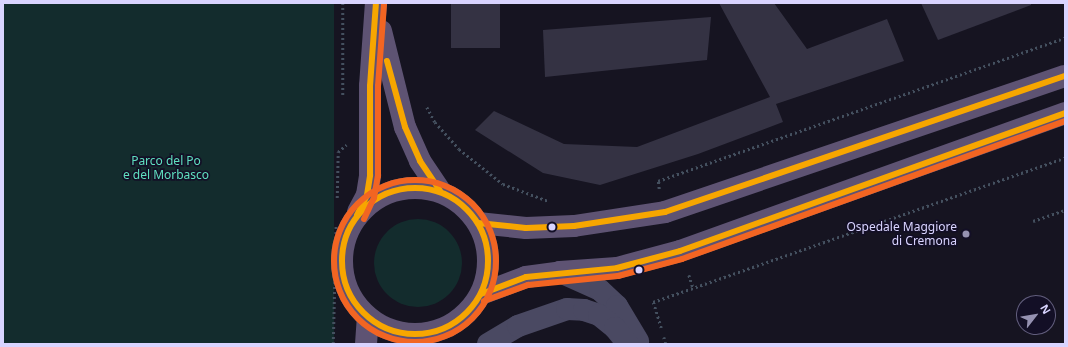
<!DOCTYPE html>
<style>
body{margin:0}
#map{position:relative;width:1068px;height:347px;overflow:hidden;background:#161421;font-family:"Noto Sans",sans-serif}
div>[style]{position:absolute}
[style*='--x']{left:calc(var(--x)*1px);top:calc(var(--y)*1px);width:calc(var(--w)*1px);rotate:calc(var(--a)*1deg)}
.green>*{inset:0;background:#132c2d;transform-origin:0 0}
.round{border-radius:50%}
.building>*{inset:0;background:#343243;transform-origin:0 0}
.path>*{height:2.5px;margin-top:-1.25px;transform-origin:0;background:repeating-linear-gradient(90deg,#44505f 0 2px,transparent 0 5px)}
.minor>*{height:22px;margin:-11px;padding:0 11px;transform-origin:11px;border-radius:11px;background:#4a4962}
.major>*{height:22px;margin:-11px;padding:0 11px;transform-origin:11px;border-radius:11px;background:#5e5373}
.major>.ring{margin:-11px;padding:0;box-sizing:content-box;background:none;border:22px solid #5e5373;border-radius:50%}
.bus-1>*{height:6px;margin:-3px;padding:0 3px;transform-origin:3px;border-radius:3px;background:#f7a600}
.bus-1>.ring{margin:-3px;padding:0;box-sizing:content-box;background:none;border:6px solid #f7a600;border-radius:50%}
.bus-2>*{height:6px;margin:-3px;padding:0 3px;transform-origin:3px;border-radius:3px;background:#f26522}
.bus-2>.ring{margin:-3px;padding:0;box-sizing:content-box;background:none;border:6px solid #f26522;border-radius:50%}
.dots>*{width:11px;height:11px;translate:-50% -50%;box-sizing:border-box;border:2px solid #130f26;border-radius:50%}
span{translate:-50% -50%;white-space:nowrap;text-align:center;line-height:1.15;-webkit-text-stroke:3.5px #130f26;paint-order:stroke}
.park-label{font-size:12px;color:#5fe0c0}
.poi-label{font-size:12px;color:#d9d4ff}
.right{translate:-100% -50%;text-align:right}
.frame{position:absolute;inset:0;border:4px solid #d9d4ff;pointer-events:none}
.north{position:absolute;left:1016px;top:295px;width:40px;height:40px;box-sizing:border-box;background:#130f26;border:1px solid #625e7d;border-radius:50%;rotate:59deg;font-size:11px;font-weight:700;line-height:16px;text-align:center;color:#d9d4ff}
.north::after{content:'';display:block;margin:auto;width:14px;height:18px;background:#9591b1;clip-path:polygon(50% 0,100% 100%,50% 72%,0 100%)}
</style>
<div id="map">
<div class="green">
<div style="left:3px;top:3px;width:331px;height:341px"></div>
<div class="round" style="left:374px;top:219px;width:88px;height:88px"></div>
</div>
<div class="building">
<div style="left:451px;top:3px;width:49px;height:45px"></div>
<div style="clip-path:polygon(719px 3px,774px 3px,807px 49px,887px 19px,904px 61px,776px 104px,783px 122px,698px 154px,600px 185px,543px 173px,475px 130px,494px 111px,564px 144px,637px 147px,770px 97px)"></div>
<div style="clip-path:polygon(921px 3px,1031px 3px,1031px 5px,938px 40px)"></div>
<div style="clip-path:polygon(711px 17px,707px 60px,545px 77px,543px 30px)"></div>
</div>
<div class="path">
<div style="--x:343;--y:3;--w:93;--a:90"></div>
<div style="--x:427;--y:107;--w:17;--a:62"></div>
<div style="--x:435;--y:122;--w:36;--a:48"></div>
<div style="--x:459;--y:149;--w:56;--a:38.5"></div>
<div style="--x:503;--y:184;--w:48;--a:20.7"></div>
<div style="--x:659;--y:189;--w:8;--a:-97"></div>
<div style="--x:658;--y:181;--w:431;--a:-19.4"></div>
<div style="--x:337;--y:198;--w:46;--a:-88.8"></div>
<div style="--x:338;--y:152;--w:11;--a:-41"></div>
<div style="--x:1033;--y:221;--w:34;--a:-19"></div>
<div style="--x:689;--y:275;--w:13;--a:72"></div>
<div style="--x:661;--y:328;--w:27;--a:-107"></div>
<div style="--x:653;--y:302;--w:436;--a:-19.3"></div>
<div style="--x:664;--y:337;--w:7;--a:74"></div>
<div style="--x:333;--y:344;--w:119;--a:-88.6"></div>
</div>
<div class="minor">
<div style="--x:560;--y:272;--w:44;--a:24.2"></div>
<div style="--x:600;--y:290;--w:23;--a:43"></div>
<div style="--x:617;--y:306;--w:41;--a:59"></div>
<div style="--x:488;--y:344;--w:35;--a:-31"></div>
<div style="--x:518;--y:326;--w:52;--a:-19.1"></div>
<div style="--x:567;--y:309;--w:17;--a:3"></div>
<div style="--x:584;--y:310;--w:16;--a:18"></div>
<div style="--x:599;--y:315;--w:21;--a:39"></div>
<div style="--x:615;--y:328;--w:21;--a:51"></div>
</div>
<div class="major">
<div style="--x:381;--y:31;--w:99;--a:76"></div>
<div style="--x:405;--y:127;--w:37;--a:66"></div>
<div style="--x:420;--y:161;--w:36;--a:56"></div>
<div class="ring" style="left:342px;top:188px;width:124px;height:124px"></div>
<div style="--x:358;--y:212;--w:19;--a:-62"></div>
<div style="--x:367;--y:195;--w:20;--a:-81"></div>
<div style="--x:370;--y:175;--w:89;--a:-90"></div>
<div style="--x:370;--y:86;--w:83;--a:-85.9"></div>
<div style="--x:478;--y:223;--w:48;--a:5.9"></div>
<div style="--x:526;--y:228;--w:48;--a:-2.4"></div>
<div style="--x:574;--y:226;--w:92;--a:-8.7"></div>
<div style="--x:665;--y:212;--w:422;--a:-18.8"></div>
<div style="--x:481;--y:294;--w:48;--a:-20.7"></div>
<div style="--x:526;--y:277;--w:34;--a:-8"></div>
<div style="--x:560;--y:272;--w:57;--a:-4"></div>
<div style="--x:617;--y:268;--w:65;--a:-15.1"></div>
<div style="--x:680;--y:251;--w:409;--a:-19.7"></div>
<div style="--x:366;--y:344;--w:27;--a:-86"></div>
</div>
<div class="bus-1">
<div style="--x:387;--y:61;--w:68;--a:74.7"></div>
<div style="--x:405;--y:127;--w:37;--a:66"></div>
<div style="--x:420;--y:161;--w:36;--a:56"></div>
<div class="ring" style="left:342px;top:188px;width:140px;height:140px"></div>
<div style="--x:357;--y:215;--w:22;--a:-63"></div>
<div style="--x:367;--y:195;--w:20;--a:-81"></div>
<div style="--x:370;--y:175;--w:89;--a:-90"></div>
<div style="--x:370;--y:86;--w:83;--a:-85.9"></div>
<div style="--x:478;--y:223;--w:48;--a:5.9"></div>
<div style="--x:526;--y:228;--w:48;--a:-2.4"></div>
<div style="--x:574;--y:226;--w:92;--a:-8.7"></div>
<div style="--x:665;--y:212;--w:422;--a:-18.8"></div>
<div style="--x:481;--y:294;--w:48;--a:-20.7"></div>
<div style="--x:526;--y:277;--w:91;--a:-5.6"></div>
<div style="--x:617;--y:268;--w:65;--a:-15.1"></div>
<div style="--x:680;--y:251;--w:409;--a:-19.7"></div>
</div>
<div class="bus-2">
<div class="ring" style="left:334px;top:180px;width:156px;height:156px"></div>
<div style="--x:364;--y:219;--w:23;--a:-65"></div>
<div style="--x:374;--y:198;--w:22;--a:-80"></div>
<div style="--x:378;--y:176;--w:90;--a:-90"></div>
<div style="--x:378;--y:86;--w:82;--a:-85.8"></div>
<div style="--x:484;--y:301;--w:47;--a:-20"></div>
<div style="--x:528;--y:285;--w:90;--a:-5.7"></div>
<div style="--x:618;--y:276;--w:66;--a:-14.9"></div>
<div style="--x:682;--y:259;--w:407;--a:-19.8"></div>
</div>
<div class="dots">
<div style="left:552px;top:227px;background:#d9d4ff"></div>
<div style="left:966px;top:234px;background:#9591b1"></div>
<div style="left:639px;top:270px;background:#d9d4ff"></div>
</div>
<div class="park-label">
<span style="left:166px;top:168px">Parco del Po<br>e del Morbasco</span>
</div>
<div class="poi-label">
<span class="right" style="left:957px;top:234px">Ospedale Maggiore<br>di Cremona</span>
</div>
<div class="frame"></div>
<div class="north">N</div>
</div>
